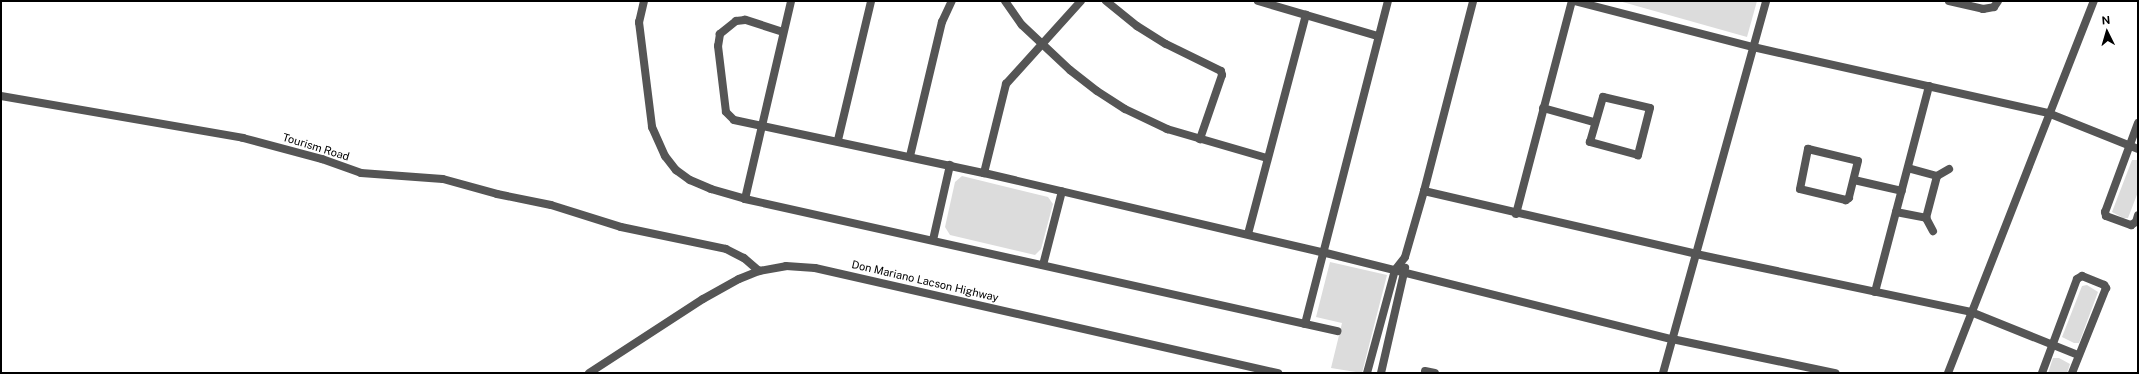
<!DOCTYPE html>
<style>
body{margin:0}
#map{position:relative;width:2139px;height:374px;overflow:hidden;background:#fff;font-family:"Public Sans",sans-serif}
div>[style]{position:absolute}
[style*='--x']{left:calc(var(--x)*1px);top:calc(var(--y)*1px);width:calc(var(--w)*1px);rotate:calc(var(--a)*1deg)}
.green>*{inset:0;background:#dcdcdc}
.minor>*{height:8px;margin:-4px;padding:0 4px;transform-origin:4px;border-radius:4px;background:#555}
.tertiary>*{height:8px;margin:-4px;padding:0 4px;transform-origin:4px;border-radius:4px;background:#555}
span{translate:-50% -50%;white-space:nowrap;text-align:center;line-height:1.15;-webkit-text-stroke:3px #fff;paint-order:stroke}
.street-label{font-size:11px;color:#000}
.frame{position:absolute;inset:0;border:2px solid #000;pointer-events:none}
.north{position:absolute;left:2087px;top:12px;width:40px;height:40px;-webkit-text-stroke:3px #fff;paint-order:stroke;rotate:355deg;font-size:11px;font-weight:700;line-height:16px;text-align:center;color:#000}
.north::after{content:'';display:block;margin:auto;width:14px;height:18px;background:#000;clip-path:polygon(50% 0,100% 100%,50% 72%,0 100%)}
</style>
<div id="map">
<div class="green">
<div style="clip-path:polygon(1619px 1px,1757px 1px,1747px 37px)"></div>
<div style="clip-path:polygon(2132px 160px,2138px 160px,2138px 192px,2128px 218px,2123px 218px,2112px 212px)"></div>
<div style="clip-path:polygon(962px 176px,1048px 197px,1053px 204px,1041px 249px,1035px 255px,950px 235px,945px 227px,955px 182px)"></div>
<div style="clip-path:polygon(1330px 262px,1387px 275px,1362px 373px,1331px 368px,1342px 323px,1316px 317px)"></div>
<div style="clip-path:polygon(2087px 285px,2098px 292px,2079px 343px,2074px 343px,2062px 337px,2082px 286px)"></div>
<div style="clip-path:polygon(2053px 358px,2059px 358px,2070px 364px,2067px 373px,2048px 373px)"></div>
</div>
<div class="minor">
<div style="--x:644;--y:1;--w:22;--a:103"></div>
<div style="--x:639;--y:22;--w:106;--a:82.9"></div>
<div style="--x:652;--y:127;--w:32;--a:66"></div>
<div style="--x:665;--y:156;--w:18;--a:52"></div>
<div style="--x:676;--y:170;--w:17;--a:36"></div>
<div style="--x:690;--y:180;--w:23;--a:23"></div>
<div style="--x:711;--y:189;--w:35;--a:16"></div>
<div style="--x:745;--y:199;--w:607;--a:12.57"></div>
<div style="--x:1005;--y:1;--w:29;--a:55"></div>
<div style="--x:1022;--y:25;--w:66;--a:43.2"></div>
<div style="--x:1070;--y:70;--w:34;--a:38"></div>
<div style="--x:1097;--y:91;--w:33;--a:33"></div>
<div style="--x:1125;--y:109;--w:47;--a:25.5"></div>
<div style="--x:1167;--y:129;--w:104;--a:16.2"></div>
<div style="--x:1106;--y:1;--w:40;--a:39"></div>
<div style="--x:1137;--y:26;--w:34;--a:32"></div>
<div style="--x:1166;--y:44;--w:61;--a:26.1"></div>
<div style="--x:1221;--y:71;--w:4;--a:76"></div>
<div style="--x:1222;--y:75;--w:68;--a:109"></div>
<div style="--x:1258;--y:1;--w:125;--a:16.3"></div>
<div style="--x:1574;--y:1;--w:185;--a:14.4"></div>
<div style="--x:1753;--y:47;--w:302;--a:12.6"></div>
<div style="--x:2048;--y:113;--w:97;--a:21.8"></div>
<div style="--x:1949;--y:1;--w:35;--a:13"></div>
<div style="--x:1983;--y:9;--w:11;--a:-10"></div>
<div style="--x:1994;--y:7;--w:7;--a:-56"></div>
<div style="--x:783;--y:32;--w:40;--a:-162"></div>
<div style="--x:745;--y:20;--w:9;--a:174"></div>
<div style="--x:736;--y:21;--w:21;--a:141"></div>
<div style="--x:720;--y:34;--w:12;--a:99"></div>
<div style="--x:718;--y:46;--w:66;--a:83.1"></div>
<div style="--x:726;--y:112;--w:11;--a:45"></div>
<div style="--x:734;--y:120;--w:256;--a:12"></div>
<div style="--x:984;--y:173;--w:347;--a:13.2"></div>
<div style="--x:1322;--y:252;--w:361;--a:14"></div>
<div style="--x:1672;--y:339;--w:167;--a:11.8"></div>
<div style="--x:1;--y:96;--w:246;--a:9.8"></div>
<div style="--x:243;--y:138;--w:82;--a:14.9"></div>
<div style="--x:322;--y:159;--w:41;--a:19.7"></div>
<div style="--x:361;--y:173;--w:82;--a:4.2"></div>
<div style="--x:443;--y:179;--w:56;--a:15.5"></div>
<div style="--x:497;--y:194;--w:55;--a:11.5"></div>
<div style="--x:551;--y:205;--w:73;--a:17.4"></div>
<div style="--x:621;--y:227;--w:107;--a:11.8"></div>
<div style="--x:726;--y:249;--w:20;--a:27"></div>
<div style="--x:744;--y:258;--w:20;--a:41"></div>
<div style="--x:1603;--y:97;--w:48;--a:13.2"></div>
<div style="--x:1650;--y:108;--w:49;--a:104.3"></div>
<div style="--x:1638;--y:155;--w:50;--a:-164.8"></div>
<div style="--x:1590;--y:142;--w:47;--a:-73.9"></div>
<div style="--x:1543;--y:108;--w:53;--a:15.4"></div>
<div style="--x:2138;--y:123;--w:95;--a:110.3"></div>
<div style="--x:2105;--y:212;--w:4;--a:76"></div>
<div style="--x:2106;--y:216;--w:27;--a:20"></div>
<div style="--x:2131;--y:225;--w:6;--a:-31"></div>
<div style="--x:2136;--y:222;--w:7;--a:-74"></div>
<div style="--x:838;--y:140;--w:143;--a:-76.6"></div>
<div style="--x:1808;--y:149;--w:51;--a:13.5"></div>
<div style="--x:1858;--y:161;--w:38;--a:104"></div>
<div style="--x:1849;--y:198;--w:4;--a:146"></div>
<div style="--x:1846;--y:200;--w:47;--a:-166.6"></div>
<div style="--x:1800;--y:189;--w:41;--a:-78.7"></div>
<div style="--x:910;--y:156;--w:138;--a:-76.6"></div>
<div style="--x:942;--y:22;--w:23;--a:-65"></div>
<div style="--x:984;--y:173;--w:92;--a:-76.1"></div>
<div style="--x:1006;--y:84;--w:112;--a:-47.9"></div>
<div style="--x:1937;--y:176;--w:14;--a:-30"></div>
<div style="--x:1854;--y:180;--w:49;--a:12.9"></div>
<div style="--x:1424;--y:191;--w:279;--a:13"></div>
<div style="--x:1696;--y:254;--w:281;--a:11.9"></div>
<div style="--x:1971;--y:312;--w:115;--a:21.9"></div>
<div style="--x:745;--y:199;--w:203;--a:-76.9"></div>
<div style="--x:1896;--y:212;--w:31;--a:11"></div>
<div style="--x:1926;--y:218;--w:43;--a:-75.3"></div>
<div style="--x:1937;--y:176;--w:30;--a:-165"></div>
<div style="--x:1516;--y:214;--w:220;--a:-75.3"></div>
<div style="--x:1926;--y:218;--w:15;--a:62"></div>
<div style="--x:1248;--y:234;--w:227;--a:-75.2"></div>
<div style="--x:933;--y:240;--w:77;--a:-77.2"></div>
<div style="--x:1043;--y:265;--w:76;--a:-75.6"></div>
<div style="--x:1875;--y:292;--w:213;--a:-75.3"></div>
<div style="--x:1305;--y:324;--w:333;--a:-75.6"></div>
<div style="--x:1425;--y:371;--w:10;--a:11"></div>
<div style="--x:1367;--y:373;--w:107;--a:-74.8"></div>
<div style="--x:1395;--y:270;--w:16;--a:-52"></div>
<div style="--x:1405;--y:257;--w:69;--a:-73.9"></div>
<div style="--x:1424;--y:191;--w:196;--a:-75.5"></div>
<div style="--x:1381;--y:373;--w:108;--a:-77.1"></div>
<div style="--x:1663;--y:373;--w:386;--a:-74.5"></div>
<div style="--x:1948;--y:373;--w:400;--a:-68.6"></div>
<div style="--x:2042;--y:373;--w:100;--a:-69.6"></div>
<div style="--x:2077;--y:279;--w:6;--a:-31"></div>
<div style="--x:2082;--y:276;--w:24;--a:22"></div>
<div style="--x:2104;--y:285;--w:4;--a:56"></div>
<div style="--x:2106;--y:288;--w:92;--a:111.8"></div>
</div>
<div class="tertiary">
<div style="--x:589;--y:373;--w:136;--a:-33"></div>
<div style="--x:703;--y:299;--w:41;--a:-29.1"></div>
<div style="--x:739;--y:279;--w:22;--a:-22"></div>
<div style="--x:759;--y:271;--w:27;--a:-10"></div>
<div style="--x:786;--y:266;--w:29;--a:4"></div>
<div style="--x:815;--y:268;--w:475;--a:12.8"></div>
</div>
<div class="street-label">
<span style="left:316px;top:147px;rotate:17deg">Tourism Road</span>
<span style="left:925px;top:281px;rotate:13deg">Don Mariano Lacson Highway</span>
</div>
<div class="frame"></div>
<div class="north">N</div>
</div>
